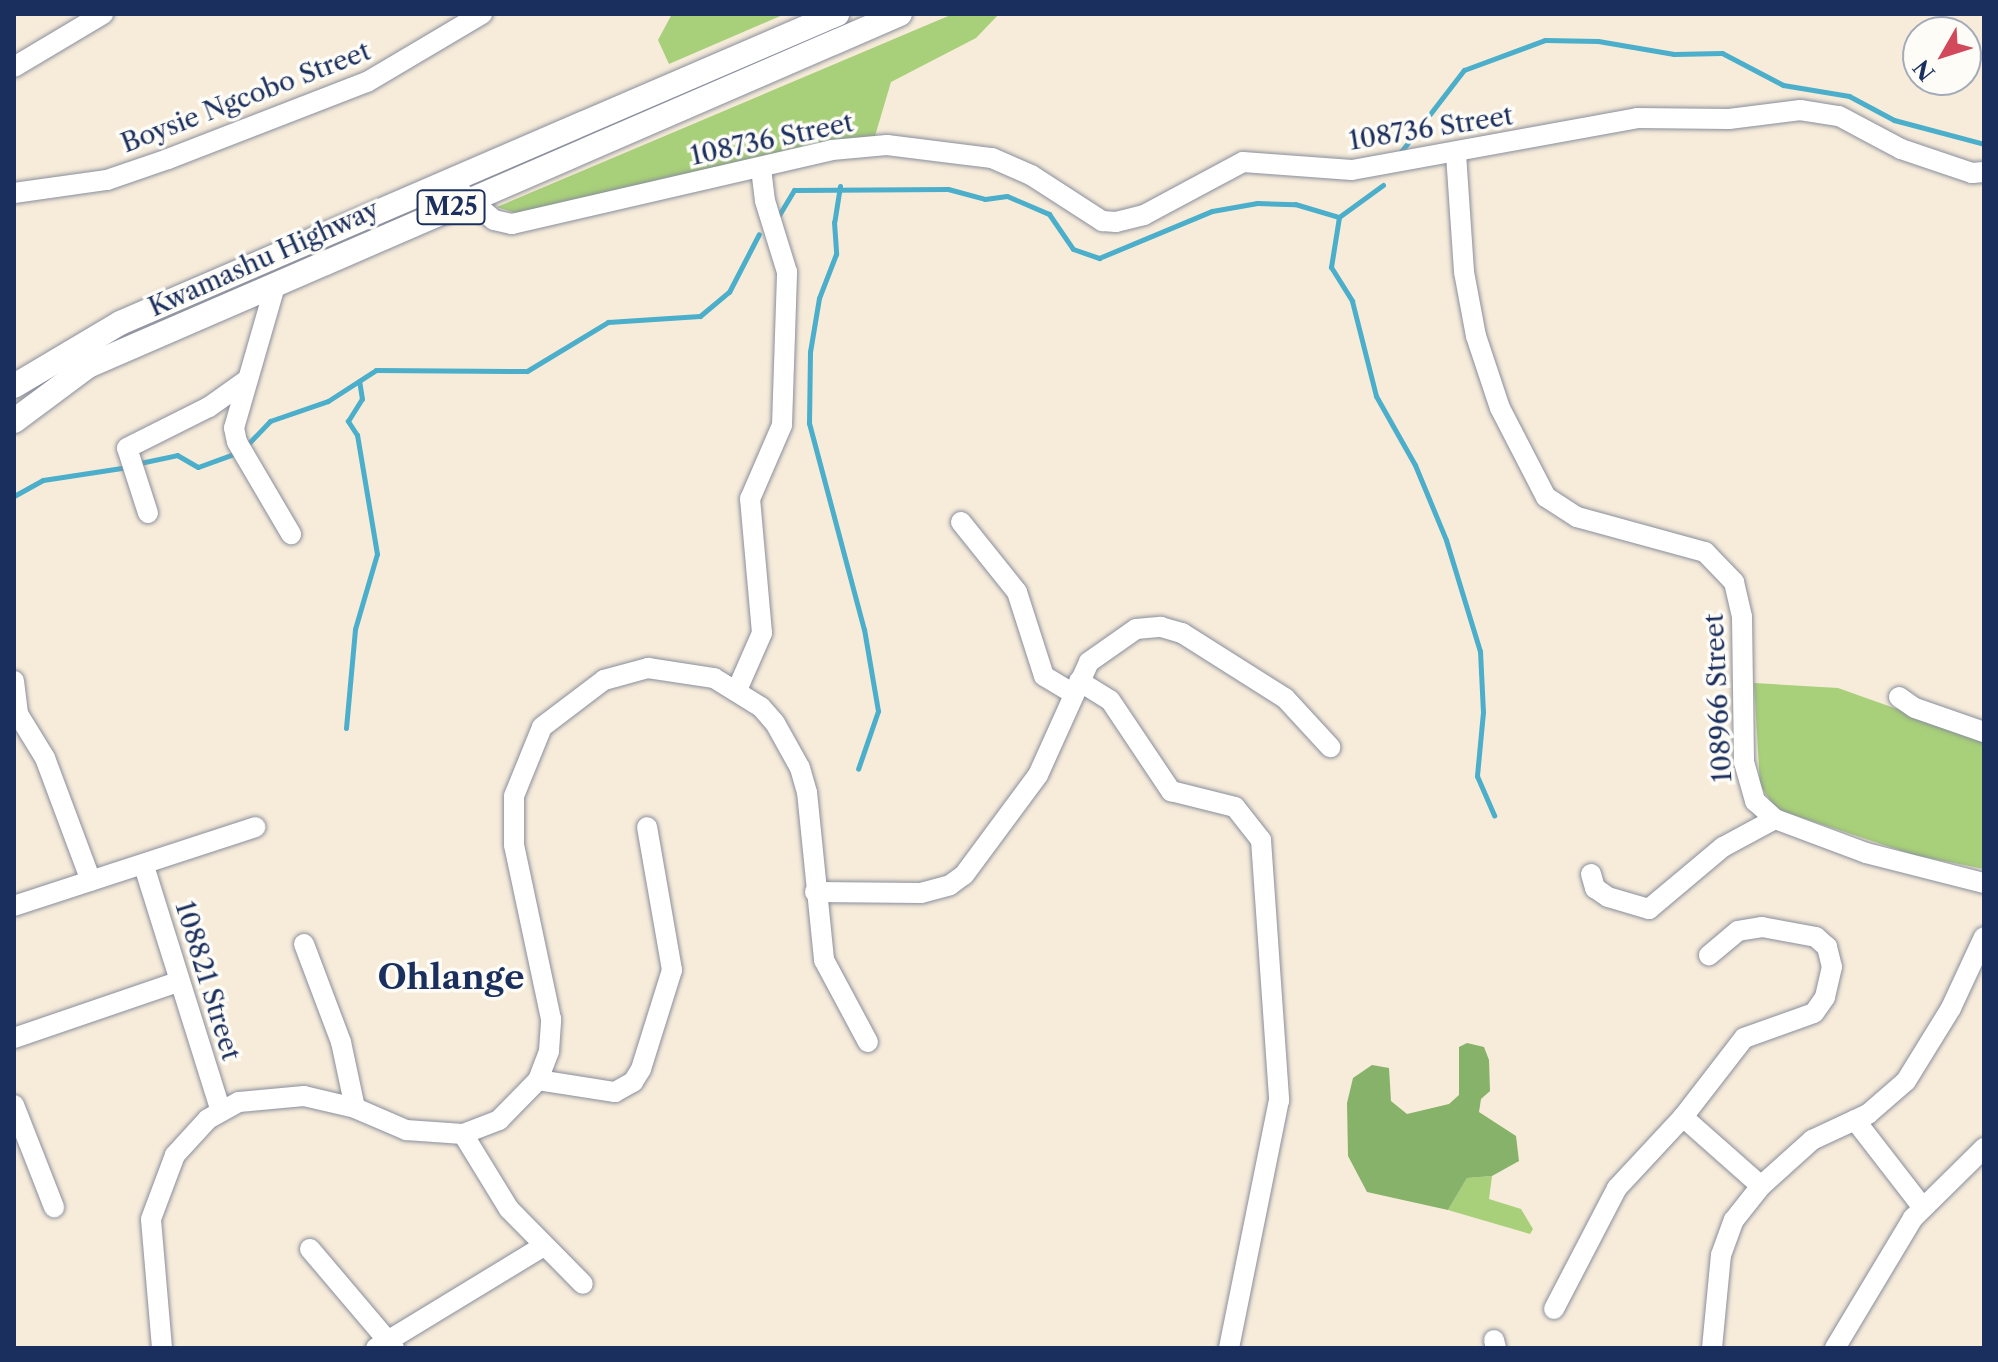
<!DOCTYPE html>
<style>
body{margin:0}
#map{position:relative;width:1998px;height:1362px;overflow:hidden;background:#f7ecda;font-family:"Libre Caslon Text",serif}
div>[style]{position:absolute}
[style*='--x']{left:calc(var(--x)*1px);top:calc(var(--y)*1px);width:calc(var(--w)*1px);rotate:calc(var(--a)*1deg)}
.green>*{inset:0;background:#a8cf79}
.forest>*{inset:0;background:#86b269}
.stream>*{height:5px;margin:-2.5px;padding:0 2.5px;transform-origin:2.5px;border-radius:2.5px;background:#4baeca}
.roads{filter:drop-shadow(0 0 2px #898e9c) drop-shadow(0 0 2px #898e9c)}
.minor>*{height:20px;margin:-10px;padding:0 10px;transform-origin:10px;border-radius:10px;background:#fff}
.major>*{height:24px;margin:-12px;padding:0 12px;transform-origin:12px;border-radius:12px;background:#fff}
span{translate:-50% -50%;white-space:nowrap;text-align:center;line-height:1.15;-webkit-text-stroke:7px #fdfcf7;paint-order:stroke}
.shield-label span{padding:2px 6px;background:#fdfcf7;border:2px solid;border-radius:6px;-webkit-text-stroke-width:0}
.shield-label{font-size:24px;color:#1b2f5e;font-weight:700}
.street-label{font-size:26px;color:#1b2f5e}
.district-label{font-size:34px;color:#1b2f5e;font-weight:700}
.frame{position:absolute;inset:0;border:16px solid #1b2f5e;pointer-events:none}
.north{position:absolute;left:1902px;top:16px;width:80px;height:80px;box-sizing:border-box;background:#fdfcf7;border:2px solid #a3aaba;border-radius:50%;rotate:231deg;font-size:22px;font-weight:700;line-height:32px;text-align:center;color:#1b2f5e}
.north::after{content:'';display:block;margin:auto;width:28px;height:36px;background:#d1495b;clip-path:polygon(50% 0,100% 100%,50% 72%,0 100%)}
</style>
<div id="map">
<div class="green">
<div style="clip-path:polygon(672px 14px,785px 14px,669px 64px,658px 40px)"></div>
<div style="clip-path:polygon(953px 14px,999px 14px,976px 38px,891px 82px,875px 136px,819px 142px,519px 214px,497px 207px)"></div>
<div style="clip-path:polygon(1754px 683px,1838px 688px,1984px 740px,1984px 869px,1914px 855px,1776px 809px,1760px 785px)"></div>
<div style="clip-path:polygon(1492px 1176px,1489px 1199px,1521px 1209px,1533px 1229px,1530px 1234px,1448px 1210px,1467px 1178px)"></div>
</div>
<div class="forest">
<div style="clip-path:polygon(1467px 1043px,1484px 1047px,1489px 1060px,1490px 1091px,1481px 1099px,1479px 1112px,1516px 1136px,1519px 1161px,1492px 1176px,1467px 1178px,1448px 1210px,1367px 1192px,1348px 1156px,1347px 1103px,1353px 1078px,1372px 1065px,1389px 1068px,1391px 1101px,1407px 1114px,1449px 1104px,1459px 1095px,1459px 1047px)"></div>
</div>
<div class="stream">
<div style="--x:1400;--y:153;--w:105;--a:-52.4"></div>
<div style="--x:1464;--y:70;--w:86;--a:-20.3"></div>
<div style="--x:1545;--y:40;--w:53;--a:1.1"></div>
<div style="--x:1598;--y:41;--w:77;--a:9.7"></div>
<div style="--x:1674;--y:54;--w:48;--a:-1.2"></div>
<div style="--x:1722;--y:53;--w:69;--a:27.7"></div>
<div style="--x:1783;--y:85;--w:67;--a:9.5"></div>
<div style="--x:1849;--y:96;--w:51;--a:28.1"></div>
<div style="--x:1894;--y:120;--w:93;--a:14.9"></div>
<div style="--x:1383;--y:185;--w:54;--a:144"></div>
<div style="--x:1339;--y:217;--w:51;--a:99.1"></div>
<div style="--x:1331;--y:267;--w:40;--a:58"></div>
<div style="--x:1352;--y:301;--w:98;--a:75.8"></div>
<div style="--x:1376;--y:396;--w:79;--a:60.5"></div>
<div style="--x:1415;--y:465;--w:81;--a:67.5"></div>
<div style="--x:1446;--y:540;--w:116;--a:73"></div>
<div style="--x:1480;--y:651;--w:61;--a:87.2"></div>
<div style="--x:1483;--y:712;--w:64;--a:95.4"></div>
<div style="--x:1477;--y:776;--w:43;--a:66.4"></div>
<div style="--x:840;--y:186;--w:36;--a:99"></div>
<div style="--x:834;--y:222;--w:32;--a:86"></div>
<div style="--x:836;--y:254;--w:47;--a:111.1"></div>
<div style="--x:819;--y:298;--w:55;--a:99.5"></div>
<div style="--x:810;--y:352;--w:71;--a:90.8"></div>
<div style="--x:809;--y:423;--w:213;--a:75.1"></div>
<div style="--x:864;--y:629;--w:83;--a:80.3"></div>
<div style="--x:878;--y:711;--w:61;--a:109"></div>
<div style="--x:776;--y:220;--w:35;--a:-59"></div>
<div style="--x:794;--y:190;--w:154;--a:-0.4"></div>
<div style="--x:948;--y:189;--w:38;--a:15"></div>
<div style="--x:985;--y:199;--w:22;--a:-8"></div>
<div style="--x:1007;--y:196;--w:46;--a:23.2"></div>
<div style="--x:1049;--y:214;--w:42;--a:55.6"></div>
<div style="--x:1073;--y:249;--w:28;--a:19"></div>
<div style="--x:1099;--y:258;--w:122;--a:-22.6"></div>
<div style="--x:1212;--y:211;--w:46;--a:-10.1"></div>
<div style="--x:1257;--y:203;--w:38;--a:2"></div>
<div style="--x:1295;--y:204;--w:46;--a:16.5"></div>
<div style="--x:246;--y:446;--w:35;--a:-46"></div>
<div style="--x:270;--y:421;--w:61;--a:-19"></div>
<div style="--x:328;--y:401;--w:57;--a:-32.9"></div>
<div style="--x:376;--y:370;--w:151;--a:0.4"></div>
<div style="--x:527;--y:371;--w:95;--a:-31.2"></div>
<div style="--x:608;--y:322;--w:92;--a:-3.7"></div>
<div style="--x:700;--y:316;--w:38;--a:-40"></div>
<div style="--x:729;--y:292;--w:65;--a:-62.7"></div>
<div style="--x:140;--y:463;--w:38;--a:-12"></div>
<div style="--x:177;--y:455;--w:24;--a:30"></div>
<div style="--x:198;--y:467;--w:37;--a:-20"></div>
<div style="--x:14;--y:496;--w:33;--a:-29"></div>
<div style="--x:43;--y:480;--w:86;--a:-8.7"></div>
<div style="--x:346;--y:728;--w:99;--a:-84.8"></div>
<div style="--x:355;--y:629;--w:78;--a:-73.7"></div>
<div style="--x:377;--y:554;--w:121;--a:-99.5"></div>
<div style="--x:357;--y:435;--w:17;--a:-123"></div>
<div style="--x:348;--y:421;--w:26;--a:-58"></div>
<div style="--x:362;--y:399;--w:18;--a:-99"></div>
</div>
<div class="roads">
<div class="minor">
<div style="--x:14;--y:67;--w:104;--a:-30.8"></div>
<div style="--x:1456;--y:154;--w:118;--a:86.1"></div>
<div style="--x:1464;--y:272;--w:65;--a:79.4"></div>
<div style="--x:1476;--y:336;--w:76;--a:71.6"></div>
<div style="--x:1500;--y:408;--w:100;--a:62.7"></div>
<div style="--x:1546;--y:497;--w:37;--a:33"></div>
<div style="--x:1577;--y:517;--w:133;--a:15.3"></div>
<div style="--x:1705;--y:552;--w:42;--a:46"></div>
<div style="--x:1734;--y:582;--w:36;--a:77"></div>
<div style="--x:1742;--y:617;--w:145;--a:89.2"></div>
<div style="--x:1744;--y:762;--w:41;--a:74.2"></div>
<div style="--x:1755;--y:801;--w:27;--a:42"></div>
<div style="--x:1775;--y:819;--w:97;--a:20.5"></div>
<div style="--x:1866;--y:853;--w:122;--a:14.3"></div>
<div style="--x:461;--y:192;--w:43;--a:40.3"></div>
<div style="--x:494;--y:220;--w:18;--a:13"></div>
<div style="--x:512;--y:224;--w:328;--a:-13"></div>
<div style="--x:832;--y:150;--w:55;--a:-5.2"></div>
<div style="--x:887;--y:145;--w:106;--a:7.1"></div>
<div style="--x:992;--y:158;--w:43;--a:23.6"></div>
<div style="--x:1031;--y:175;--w:85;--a:32.9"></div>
<div style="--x:1102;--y:221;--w:14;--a:4"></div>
<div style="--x:1116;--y:222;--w:29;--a:-14"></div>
<div style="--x:1144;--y:215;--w:112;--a:-28.2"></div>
<div style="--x:1243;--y:162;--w:109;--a:4.2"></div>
<div style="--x:1352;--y:170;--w:290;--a:-10.3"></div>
<div style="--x:1637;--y:118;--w:92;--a:0.6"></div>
<div style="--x:1729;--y:119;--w:72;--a:-7.2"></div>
<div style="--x:1800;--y:110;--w:39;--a:9"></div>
<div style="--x:1839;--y:116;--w:70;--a:28"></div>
<div style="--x:1901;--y:149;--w:75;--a:18.7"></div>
<div style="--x:1972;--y:173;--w:12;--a:-5"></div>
<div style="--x:14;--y:193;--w:94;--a:-8"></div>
<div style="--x:107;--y:180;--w:65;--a:-19"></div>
<div style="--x:168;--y:159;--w:213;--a:-21.2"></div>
<div style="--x:367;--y:82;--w:134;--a:-30.6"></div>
<div style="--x:275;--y:286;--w:148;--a:106.1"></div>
<div style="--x:234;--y:428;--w:14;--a:78"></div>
<div style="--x:237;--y:442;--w:107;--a:59.6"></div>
<div style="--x:148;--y:513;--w:68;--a:-107.9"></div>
<div style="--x:127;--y:448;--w:92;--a:-26.6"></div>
<div style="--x:209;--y:407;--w:47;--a:-35.4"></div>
<div style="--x:961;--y:522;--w:90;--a:51.3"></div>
<div style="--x:1017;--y:592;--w:88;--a:72.2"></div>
<div style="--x:1044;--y:676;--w:35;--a:31"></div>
<div style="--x:14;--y:681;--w:33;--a:83"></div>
<div style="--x:18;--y:714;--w:52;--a:58.5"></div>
<div style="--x:45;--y:758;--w:131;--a:69.5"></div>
<div style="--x:1079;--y:681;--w:36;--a:32"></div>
<div style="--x:1110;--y:700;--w:110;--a:56.2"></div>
<div style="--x:1171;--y:791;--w:66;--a:14"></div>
<div style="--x:1235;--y:807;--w:42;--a:51.8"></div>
<div style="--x:1261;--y:840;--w:261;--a:86"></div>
<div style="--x:1279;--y:1100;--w:253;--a:101.4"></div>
<div style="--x:737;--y:690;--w:62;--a:-66.3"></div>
<div style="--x:762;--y:633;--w:135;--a:-95.1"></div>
<div style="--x:750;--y:499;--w:81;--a:-66.6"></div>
<div style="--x:782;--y:425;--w:153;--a:-88.1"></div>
<div style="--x:787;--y:272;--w:74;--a:-107.2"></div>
<div style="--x:765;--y:201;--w:34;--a:-97"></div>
<div style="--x:1899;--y:697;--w:19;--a:35"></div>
<div style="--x:1915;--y:708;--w:73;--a:19.2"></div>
<div style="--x:144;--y:866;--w:257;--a:72.6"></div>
<div style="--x:1591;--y:874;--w:15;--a:74"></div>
<div style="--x:1595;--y:888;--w:16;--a:35"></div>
<div style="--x:1608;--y:897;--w:43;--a:16.3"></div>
<div style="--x:1649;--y:909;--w:97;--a:-40"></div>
<div style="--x:1723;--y:847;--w:59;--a:-28.3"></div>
<div style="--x:815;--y:892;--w:106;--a:0.5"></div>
<div style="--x:921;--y:893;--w:30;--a:-15"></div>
<div style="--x:950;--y:885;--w:17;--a:-36"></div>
<div style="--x:964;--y:875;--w:124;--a:-53.5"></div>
<div style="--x:1038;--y:775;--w:124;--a:-65.7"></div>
<div style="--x:1089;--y:662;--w:57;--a:-35.1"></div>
<div style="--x:1136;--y:629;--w:25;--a:-5"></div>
<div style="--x:1161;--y:627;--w:22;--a:16"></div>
<div style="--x:1182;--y:633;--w:122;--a:32.3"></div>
<div style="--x:1285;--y:698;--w:67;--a:47.4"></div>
<div style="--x:14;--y:906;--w:254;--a:-18.1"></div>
<div style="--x:304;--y:944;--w:105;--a:69.3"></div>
<div style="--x:341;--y:1042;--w:67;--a:78"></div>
<div style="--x:14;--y:1038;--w:173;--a:-18.9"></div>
<div style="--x:538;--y:1080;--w:78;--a:8.9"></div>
<div style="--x:615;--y:1092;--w:21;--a:-29"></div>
<div style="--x:633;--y:1082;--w:15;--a:-58"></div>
<div style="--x:641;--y:1069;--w:104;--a:-72.6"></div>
<div style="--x:672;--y:970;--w:145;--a:-99.9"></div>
<div style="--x:14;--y:1105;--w:110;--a:68.6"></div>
<div style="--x:1683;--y:1117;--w:104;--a:41.5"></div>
<div style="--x:1855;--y:1120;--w:111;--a:52.3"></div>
<div style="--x:463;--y:1134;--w:88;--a:58.5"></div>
<div style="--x:509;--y:1209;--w:105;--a:45.4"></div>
<div style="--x:310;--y:1249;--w:130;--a:49.7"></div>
<div style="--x:1554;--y:1309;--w:136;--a:-62.5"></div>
<div style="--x:1617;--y:1188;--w:97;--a:-47.1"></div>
<div style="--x:1683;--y:1117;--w:100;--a:-52.3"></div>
<div style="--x:1744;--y:1038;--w:74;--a:-19.7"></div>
<div style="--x:1814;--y:1013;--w:19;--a:-55"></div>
<div style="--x:1825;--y:997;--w:31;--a:-77"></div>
<div style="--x:1832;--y:967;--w:21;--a:-104"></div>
<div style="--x:1827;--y:947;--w:15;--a:-138"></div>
<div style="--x:1816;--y:937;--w:55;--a:-169.5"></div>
<div style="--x:1762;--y:927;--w:24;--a:171"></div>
<div style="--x:1738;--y:931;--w:38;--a:140"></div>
<div style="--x:1494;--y:1340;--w:8;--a:76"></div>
<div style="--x:162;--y:1348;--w:129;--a:-94.9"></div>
<div style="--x:151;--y:1219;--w:68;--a:-69.4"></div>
<div style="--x:175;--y:1155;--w:49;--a:-47.5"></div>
<div style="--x:208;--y:1119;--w:35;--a:-29"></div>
<div style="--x:239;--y:1102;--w:65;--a:-5.3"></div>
<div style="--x:304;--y:1096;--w:52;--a:13.2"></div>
<div style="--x:355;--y:1108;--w:56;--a:23.3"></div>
<div style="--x:406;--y:1130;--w:57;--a:4"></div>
<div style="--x:463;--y:1134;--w:39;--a:-21"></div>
<div style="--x:499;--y:1120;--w:56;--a:-45.7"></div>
<div style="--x:538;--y:1080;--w:31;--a:-69"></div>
<div style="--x:549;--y:1051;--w:32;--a:-86"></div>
<div style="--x:551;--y:1019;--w:178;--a:-102"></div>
<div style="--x:514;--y:845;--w:49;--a:-90"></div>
<div style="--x:514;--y:796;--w:74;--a:-67.9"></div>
<div style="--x:542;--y:727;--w:78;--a:-37.2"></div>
<div style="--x:604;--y:680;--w:46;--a:-15.3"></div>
<div style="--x:648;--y:668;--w:67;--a:8.6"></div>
<div style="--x:714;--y:678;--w:55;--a:31.7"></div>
<div style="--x:761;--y:707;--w:21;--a:49"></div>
<div style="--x:775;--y:723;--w:51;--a:60.9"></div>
<div style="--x:800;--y:768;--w:25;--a:74"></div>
<div style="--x:807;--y:792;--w:169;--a:84.2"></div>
<div style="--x:824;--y:960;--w:93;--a:61.8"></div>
<div style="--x:376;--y:1348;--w:197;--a:-31.3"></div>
<div style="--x:1712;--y:1348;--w:93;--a:-84.5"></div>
<div style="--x:1721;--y:1255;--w:37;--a:-70"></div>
<div style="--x:1734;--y:1220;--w:43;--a:-51.5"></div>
<div style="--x:1761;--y:1186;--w:69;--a:-42"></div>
<div style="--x:1812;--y:1140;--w:62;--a:-24.9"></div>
<div style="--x:1868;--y:1114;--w:50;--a:-41"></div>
<div style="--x:1906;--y:1081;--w:86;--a:-58.3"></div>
<div style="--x:1951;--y:1008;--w:78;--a:-65.1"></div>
<div style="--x:1835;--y:1348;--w:152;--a:-59"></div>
<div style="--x:1913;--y:1218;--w:100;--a:-44.6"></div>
</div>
<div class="major">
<div style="--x:14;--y:386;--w:123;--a:-30.7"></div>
<div style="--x:120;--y:323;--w:781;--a:-23.31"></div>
<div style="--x:14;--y:421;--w:92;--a:-36.6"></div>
<div style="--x:88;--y:366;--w:885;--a:-23.44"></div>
</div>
</div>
<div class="shield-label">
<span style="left:451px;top:207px">M25</span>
</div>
<div class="street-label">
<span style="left:246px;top:98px;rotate:-21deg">Boysie Ngcobo Street</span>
<span style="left:1431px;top:129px;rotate:-9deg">108736 Street</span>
<span style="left:772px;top:140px;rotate:-12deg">108736 Street</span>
<span style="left:264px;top:259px;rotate:-24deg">Kwamashu Highway</span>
<span style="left:1719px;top:698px;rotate:-93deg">108966 Street</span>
<span style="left:207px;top:981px;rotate:73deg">108821 Street</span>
</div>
<div class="district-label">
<span style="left:451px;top:978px">Ohlange</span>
</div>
<div class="frame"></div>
<div class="north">N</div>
</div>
